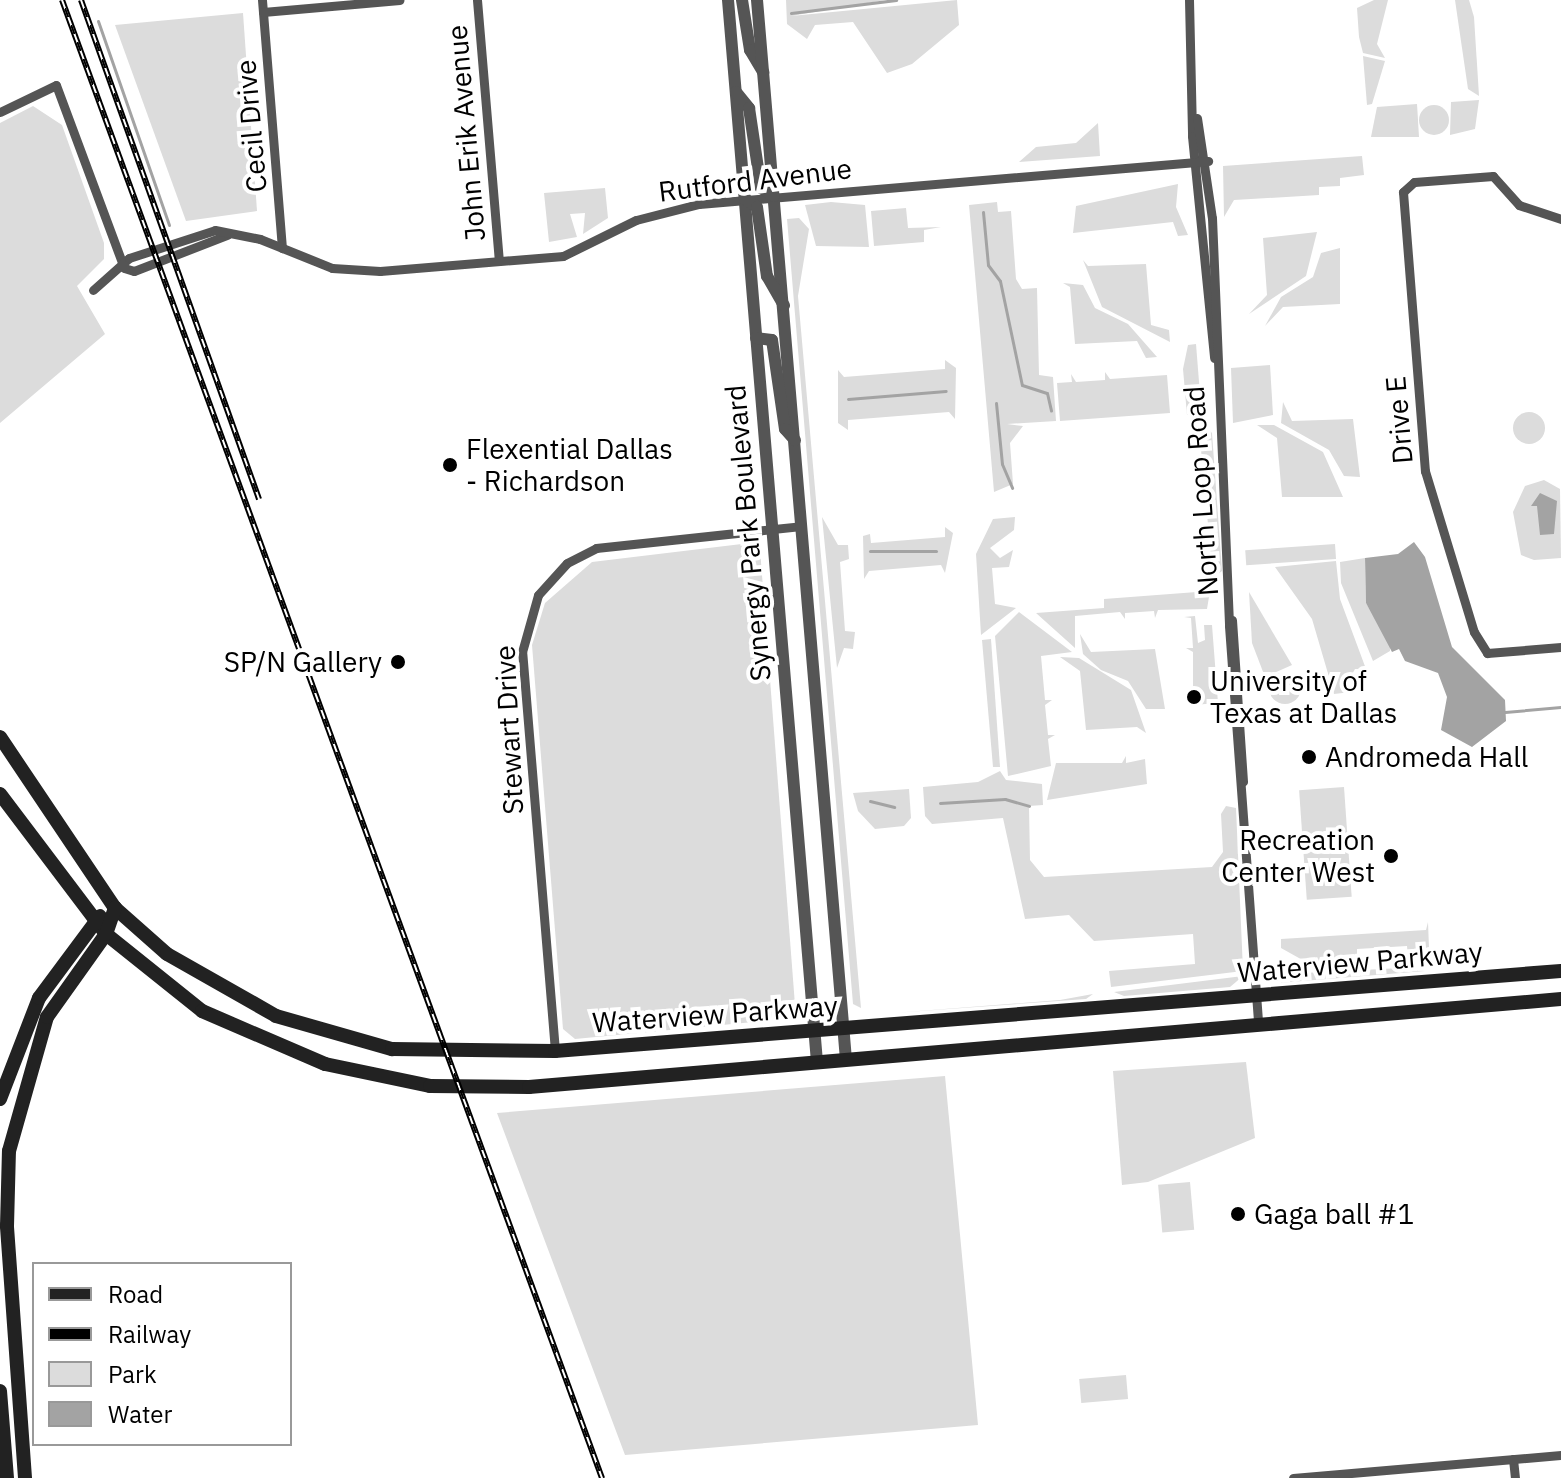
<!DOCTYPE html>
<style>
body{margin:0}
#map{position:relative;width:1561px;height:1478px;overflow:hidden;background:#fff;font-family:"IBM Plex Sans",sans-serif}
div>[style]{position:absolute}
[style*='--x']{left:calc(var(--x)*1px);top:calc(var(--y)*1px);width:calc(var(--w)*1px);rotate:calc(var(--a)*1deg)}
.green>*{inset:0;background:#dcdcdc;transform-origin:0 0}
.round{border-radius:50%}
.water>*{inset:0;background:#a3a3a3}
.stream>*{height:3px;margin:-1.5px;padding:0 1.5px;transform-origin:1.5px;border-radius:1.5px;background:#a3a3a3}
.minor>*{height:9px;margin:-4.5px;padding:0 4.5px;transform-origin:4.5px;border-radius:4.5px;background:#555}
.tertiary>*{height:12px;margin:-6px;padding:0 6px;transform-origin:6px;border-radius:6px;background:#555}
.secondary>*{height:14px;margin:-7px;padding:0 7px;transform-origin:7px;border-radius:7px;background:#222}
.rail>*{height:6px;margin-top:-3px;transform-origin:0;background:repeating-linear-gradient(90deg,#fff 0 9px,#000 0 18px);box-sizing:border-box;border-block:2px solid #000}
.dots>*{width:22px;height:22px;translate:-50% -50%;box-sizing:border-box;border:4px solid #fff;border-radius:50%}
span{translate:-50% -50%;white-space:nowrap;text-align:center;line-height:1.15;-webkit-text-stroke:8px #fff;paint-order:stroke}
.street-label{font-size:28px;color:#000}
.poi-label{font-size:28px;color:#000}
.left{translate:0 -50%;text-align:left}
.right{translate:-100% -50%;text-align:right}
.legend{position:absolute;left:32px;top:1262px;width:260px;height:184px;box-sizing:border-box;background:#fff;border:2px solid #999;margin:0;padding:10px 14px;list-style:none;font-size:24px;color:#000}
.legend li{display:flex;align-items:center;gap:16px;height:40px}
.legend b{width:40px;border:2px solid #999}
</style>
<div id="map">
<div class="green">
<div style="clip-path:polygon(786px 0,885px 0,791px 16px,957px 0,959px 25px,912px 64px,887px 73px,853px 22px,815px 25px,807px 39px,787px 24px)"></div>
<div style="clip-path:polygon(1374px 0,1388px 0,1377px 44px,1385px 58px,1363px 53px,1359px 37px,1357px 8px)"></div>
<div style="clip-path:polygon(1455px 0,1469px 0,1474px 17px,1479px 96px,1468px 89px)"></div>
<div style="clip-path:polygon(243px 13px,257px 211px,186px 221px,115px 25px)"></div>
<div style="clip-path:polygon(1363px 56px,1385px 61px,1372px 104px,1367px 105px)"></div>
<div style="clip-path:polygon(1479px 100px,1475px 129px,1450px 135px,1451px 102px)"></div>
<div style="clip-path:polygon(1417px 104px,1419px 137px,1371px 137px,1377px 107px)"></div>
<div class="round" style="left:1419px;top:105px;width:30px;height:30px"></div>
<div style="clip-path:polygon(33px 106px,62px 125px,104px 243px,104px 259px,77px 286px,105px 334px,0 423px,0 123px)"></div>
<div style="clip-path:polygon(1098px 123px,1100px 156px,1019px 162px,1036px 147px,1076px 143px)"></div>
<div style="clip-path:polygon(1362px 156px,1364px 175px,1340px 178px,1340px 186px,1319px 187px,1319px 195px,1234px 200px,1224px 217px,1223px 166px)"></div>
<div style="clip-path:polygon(1178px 184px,1176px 207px,1188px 235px,1178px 236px,1173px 222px,1073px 233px,1076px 206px)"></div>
<div style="clip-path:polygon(605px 188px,608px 218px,583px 234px,585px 213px,570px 214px,577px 237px,549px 242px,544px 193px)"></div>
<div style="clip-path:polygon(831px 202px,865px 205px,869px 247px,816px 246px,805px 205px)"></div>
<div style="clip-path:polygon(997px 202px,998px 212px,1011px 211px,1016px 279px,1022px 289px,1037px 288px,1039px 375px,1053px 377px,1056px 421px,1007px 424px,1023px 426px,1010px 443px,1013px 484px,994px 492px,969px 205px)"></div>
<div style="clip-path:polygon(906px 208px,908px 228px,941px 227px,924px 230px,924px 242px,874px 246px,871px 211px)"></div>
<div style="clip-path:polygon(799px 218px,809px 229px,798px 296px,861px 1008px,853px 1004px,787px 219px)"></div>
<div style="clip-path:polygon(1317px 232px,1306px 276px,1249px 314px,1267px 295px,1263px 238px)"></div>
<div style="clip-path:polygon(1340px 248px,1340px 304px,1283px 307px,1265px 326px,1281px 297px,1313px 277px,1321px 253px)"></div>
<div style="clip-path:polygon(1083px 260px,1088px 266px,1146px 264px,1151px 325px,1169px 330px,1170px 342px,1102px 307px)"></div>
<div style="clip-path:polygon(1063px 283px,1083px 285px,1095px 308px,1128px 324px,1157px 357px,1146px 358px,1137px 341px,1075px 344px,1070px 287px)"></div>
<div style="clip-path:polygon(1196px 344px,1201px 407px,1187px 415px,1183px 369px,1188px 345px)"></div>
<div style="clip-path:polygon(945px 360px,956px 368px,955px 419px,949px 412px,848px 420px,848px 430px,838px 423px,838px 370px,844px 377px,945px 369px)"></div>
<div style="clip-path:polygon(1270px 365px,1273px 415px,1233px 423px,1231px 368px)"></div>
<div style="clip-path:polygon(1105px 372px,1110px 379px,1167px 375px,1170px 413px,1060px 421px,1057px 383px,1072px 382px,1071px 374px,1076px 382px,1105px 380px)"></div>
<div style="clip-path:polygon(1283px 402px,1292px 421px,1353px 419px,1360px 477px,1344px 476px,1329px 450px,1281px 423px)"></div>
<div class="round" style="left:1513px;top:412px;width:32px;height:32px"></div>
<div style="clip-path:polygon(1257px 425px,1274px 425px,1323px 452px,1343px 497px,1282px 497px,1277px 438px)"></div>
<div style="clip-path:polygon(1205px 426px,1212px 433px,1222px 571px,1213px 578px,1199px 428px)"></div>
<div style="clip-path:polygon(1544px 480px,1560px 489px,1561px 558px,1534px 560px,1521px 555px,1513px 512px,1525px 486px)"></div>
<div style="clip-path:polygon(822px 517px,838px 545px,848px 545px,849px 559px,840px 562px,845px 631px,855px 632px,853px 649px,844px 648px,837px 668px)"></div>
<div style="clip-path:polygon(1015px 517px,1014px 530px,990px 548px,1000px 558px,1013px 550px,1009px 567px,992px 568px,995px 604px,1016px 608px,981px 635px,976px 554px,993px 519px)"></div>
<div style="clip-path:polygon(945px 527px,953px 533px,945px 573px,941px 565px,869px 571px,864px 579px,863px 536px,870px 534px,871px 543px,945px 537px)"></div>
<div style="clip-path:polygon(750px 543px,760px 549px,796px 1018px,575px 1039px,563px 1029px,532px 645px,545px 603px,592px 562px)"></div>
<div style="left:1335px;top:544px;width:15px;height:90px;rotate:86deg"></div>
<div style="clip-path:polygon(1365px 558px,1366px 603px,1390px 642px,1390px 651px,1373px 661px,1341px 583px,1340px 562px)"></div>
<div style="clip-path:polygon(1336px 561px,1340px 599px,1366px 669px,1355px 669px,1346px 685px,1351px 692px,1334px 694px,1312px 619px,1275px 567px)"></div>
<div style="clip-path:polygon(1210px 591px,1207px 609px,1158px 610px,1155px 618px,1154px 611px,1125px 613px,1125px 619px,1120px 612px,1075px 616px,1075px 648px,1036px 613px,1104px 608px,1104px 599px)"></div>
<div style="clip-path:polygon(1249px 592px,1292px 665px,1265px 677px,1252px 643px)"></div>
<div style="clip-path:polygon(1019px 612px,1072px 652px,1041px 656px,1045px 700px,1052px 700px,1045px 705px,1048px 735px,1055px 735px,1048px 739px,1051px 766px,1008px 776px,995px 636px)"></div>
<div style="clip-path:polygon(1195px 616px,1198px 643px,1205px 640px,1204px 625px,1212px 625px,1218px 703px,1193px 705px,1193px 652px,1186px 648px,1193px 648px,1191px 618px,1184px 617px)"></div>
<div style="clip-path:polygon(1080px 634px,1091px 652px,1155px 649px,1165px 709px,1146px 709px,1128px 681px,1101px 670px,1083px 654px)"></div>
<div style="clip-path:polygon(991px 639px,1000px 767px,993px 767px,982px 640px)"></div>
<div style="clip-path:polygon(1060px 657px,1079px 658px,1131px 690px,1146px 733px,1137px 727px,1086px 730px,1080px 671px)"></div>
<div class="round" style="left:1269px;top:672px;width:32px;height:32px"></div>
<div style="clip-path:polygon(1126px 756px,1126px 763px,1145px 759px,1147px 784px,1047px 800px,1056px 763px,1122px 763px)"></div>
<div style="clip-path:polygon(1000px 771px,1006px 780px,1042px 784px,1043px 805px,1029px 806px,1030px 860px,1044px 877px,1212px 867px,1223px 852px,1221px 814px,1226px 806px,1236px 808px,1243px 971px,1111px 987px,1109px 971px,1195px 964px,1193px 934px,1094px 941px,1069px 915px,1025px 919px,1003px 818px,932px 824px,925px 816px,923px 787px,978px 782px)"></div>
<div style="left:1344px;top:787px;width:110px;height:45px;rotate:86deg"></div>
<div style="clip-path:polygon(909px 789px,911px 818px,904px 826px,875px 829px,858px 811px,853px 793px)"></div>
<div style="clip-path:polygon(1428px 922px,1429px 948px,1408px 959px,1407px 946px,1357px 949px,1357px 964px,1315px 967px,1281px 948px,1281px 939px,1426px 930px)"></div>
<div style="clip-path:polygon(1401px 968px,1425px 971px,1278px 983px,1265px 975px)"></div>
<div style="clip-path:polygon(1243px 976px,1230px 987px,1124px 996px,1114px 992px)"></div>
<div style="clip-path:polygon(1093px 994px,1086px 999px,893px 1013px,1060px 1000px)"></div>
<div style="clip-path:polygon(1246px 1062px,1255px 1138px,1148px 1182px,1122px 1185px,1113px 1071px)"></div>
<div style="clip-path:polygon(945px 1076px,978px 1425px,625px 1455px,497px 1113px)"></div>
<div style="left:1190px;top:1182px;width:48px;height:32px;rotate:85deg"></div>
<div style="left:1126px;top:1375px;width:24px;height:47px;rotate:85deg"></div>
</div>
<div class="water">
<div style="clip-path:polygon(1540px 493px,1557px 501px,1554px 534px,1540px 535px,1537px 506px,1531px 506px)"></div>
<div style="clip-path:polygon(1414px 542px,1425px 557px,1452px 647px,1505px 700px,1506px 721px,1472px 747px,1441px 730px,1447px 697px,1438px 673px,1405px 661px,1399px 649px,1392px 652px,1366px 603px,1365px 558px,1398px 554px)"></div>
</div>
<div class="stream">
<div style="--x:791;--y:13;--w:106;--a:-7.1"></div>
<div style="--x:98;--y:21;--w:216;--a:70.8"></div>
<div style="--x:983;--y:212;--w:53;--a:84.6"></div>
<div style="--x:988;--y:265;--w:20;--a:53"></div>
<div style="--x:1000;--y:281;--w:106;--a:78.1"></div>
<div style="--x:1022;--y:385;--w:26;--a:18"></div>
<div style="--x:1047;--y:393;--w:18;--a:77"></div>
<div style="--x:848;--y:399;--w:98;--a:-4.7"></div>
<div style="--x:996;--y:403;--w:61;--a:84.4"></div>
<div style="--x:1002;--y:464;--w:26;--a:67"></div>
<div style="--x:870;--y:551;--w:66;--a:0"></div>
<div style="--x:1505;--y:712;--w:56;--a:-5.1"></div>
<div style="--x:870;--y:801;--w:25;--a:14"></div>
<div style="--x:940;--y:803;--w:65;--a:-3.5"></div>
<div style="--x:1005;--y:799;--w:25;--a:16"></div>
</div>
<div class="minor">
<div style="--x:262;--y:0;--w:249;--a:85.4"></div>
<div style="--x:477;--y:0;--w:262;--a:85.2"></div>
<div style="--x:1189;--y:0;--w:136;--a:88.7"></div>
<div style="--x:1192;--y:136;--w:223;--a:84.3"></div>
<div style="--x:263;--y:12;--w:137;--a:-5"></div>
<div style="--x:0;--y:112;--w:62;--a:-25.7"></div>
<div style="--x:56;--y:85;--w:195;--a:69.6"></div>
<div style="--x:1197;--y:118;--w:101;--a:81.5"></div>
<div style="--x:1212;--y:218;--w:408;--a:87.6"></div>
<div style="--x:1229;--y:626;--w:399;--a:85.8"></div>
<div style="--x:1561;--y:219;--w:44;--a:-161.6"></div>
<div style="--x:1519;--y:205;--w:39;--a:-132"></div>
<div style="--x:1493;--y:176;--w:79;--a:175.7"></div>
<div style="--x:1414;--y:182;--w:15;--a:138"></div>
<div style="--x:1403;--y:192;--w:280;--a:85.5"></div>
<div style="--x:1425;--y:471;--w:168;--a:73.1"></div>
<div style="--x:1474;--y:632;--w:25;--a:58"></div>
<div style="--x:1487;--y:653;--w:74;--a:-4.6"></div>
<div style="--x:124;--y:268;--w:10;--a:17"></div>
<div style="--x:134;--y:271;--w:100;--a:-21.2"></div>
<div style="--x:93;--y:290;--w:48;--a:-41.6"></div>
<div style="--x:129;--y:258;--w:90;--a:-18"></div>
<div style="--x:215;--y:230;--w:46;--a:11.3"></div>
<div style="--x:260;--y:239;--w:78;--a:21.9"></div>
<div style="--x:332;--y:268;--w:48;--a:3.6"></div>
<div style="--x:380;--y:271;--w:184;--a:-4.7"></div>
<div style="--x:563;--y:256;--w:81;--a:-26.3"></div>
<div style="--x:636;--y:220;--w:65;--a:-14.3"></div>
<div style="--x:699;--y:204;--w:511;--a:-4.83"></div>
<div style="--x:1232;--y:620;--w:162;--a:86.1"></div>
<div style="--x:555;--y:1051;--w:400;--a:-94.7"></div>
<div style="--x:522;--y:652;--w:59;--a:-74.3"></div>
<div style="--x:538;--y:595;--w:43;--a:-47.8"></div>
<div style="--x:567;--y:563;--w:33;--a:-27"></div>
<div style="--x:596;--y:548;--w:206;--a:-6.1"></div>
<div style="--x:1513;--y:1459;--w:19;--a:84"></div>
<div style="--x:1293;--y:1478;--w:269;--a:-4.9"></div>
</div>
<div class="tertiary">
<div style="--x:728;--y:0;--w:1065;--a:85.21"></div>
<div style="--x:742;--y:0;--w:51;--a:80.9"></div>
<div style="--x:750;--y:50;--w:26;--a:59"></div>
<div style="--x:757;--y:0;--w:1063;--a:85.2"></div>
<div style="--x:736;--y:92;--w:21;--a:51"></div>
<div style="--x:749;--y:108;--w:81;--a:81.5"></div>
<div style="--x:761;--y:188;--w:15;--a:32"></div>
<div style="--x:745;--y:199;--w:14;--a:34"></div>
<div style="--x:757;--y:207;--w:70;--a:81.8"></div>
<div style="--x:767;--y:276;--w:34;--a:60"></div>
<div style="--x:756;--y:338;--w:16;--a:7"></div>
<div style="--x:772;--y:340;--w:90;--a:81.7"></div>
<div style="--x:785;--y:429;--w:15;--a:48"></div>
</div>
<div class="secondary">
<div style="--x:0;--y:737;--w:206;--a:56.1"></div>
<div style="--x:115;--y:908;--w:69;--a:41.5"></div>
<div style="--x:167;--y:954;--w:125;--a:29.6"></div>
<div style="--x:276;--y:1016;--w:121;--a:15.9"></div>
<div style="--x:392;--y:1049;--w:163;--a:0.7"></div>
<div style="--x:555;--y:1051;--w:1009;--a:-4.55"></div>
<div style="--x:0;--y:794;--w:176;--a:52.9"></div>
<div style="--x:106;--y:934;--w:123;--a:38.7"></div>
<div style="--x:202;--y:1011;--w:134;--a:23.3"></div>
<div style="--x:325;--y:1064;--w:107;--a:11.8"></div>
<div style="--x:430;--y:1086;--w:99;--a:0.6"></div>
<div style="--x:529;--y:1087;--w:1036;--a:-4.87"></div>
<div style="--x:0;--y:1099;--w:108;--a:-68.9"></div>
<div style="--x:39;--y:998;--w:102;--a:-53.4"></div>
<div style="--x:0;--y:1391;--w:87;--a:85.4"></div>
<div style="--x:25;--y:1478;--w:253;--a:-94.1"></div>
<div style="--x:7;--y:1226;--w:75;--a:-88.5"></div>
<div style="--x:9;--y:1151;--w:139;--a:-74.2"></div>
<div style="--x:47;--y:1017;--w:102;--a:-54.6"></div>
<div style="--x:106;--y:934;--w:28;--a:-71"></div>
</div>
<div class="rail">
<div style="--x:62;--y:0;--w:1574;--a:69.93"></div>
<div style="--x:81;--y:0;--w:530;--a:70.37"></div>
</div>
<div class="dots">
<div style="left:450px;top:465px;background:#000"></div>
<div style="left:398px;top:662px;background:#000"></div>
<div style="left:1194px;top:697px;background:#000"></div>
<div style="left:1309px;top:757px;background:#000"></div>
<div style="left:1391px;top:856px;background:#000"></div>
<div style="left:1238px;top:1214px;background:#000"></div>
</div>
<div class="street-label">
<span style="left:251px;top:126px;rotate:-95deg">Cecil Drive</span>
<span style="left:466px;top:133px;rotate:-95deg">John Erik Avenue</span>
<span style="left:755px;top:180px;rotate:-7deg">Rutford Avenue</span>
<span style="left:1399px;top:420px;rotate:-95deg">Drive E</span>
<span style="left:1201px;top:491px;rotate:-94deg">North Loop Road</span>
<span style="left:748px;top:533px;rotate:-95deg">Synergy Park Boulevard</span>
<span style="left:509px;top:730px;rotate:-93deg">Stewart Drive</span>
<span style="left:1360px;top:962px;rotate:-5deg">Waterview Parkway</span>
<span style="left:715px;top:1014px;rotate:-4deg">Waterview Parkway</span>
</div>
<div class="poi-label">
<span class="left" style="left:466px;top:465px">Flexential Dallas<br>- Richardson</span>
<span class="right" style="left:382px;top:662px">SP/N Gallery</span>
<span class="left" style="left:1210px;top:697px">University of<br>Texas at Dallas</span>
<span class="left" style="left:1325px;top:757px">Andromeda Hall</span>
<span class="right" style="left:1375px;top:856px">Recreation<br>Center West</span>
<span class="left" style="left:1254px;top:1214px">Gaga ball #1</span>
</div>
<ul class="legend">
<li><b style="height:10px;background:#222"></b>Road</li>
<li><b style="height:10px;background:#000"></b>Railway</li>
<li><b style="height:22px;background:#dcdcdc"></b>Park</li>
<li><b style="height:22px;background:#a3a3a3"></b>Water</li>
</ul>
</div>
